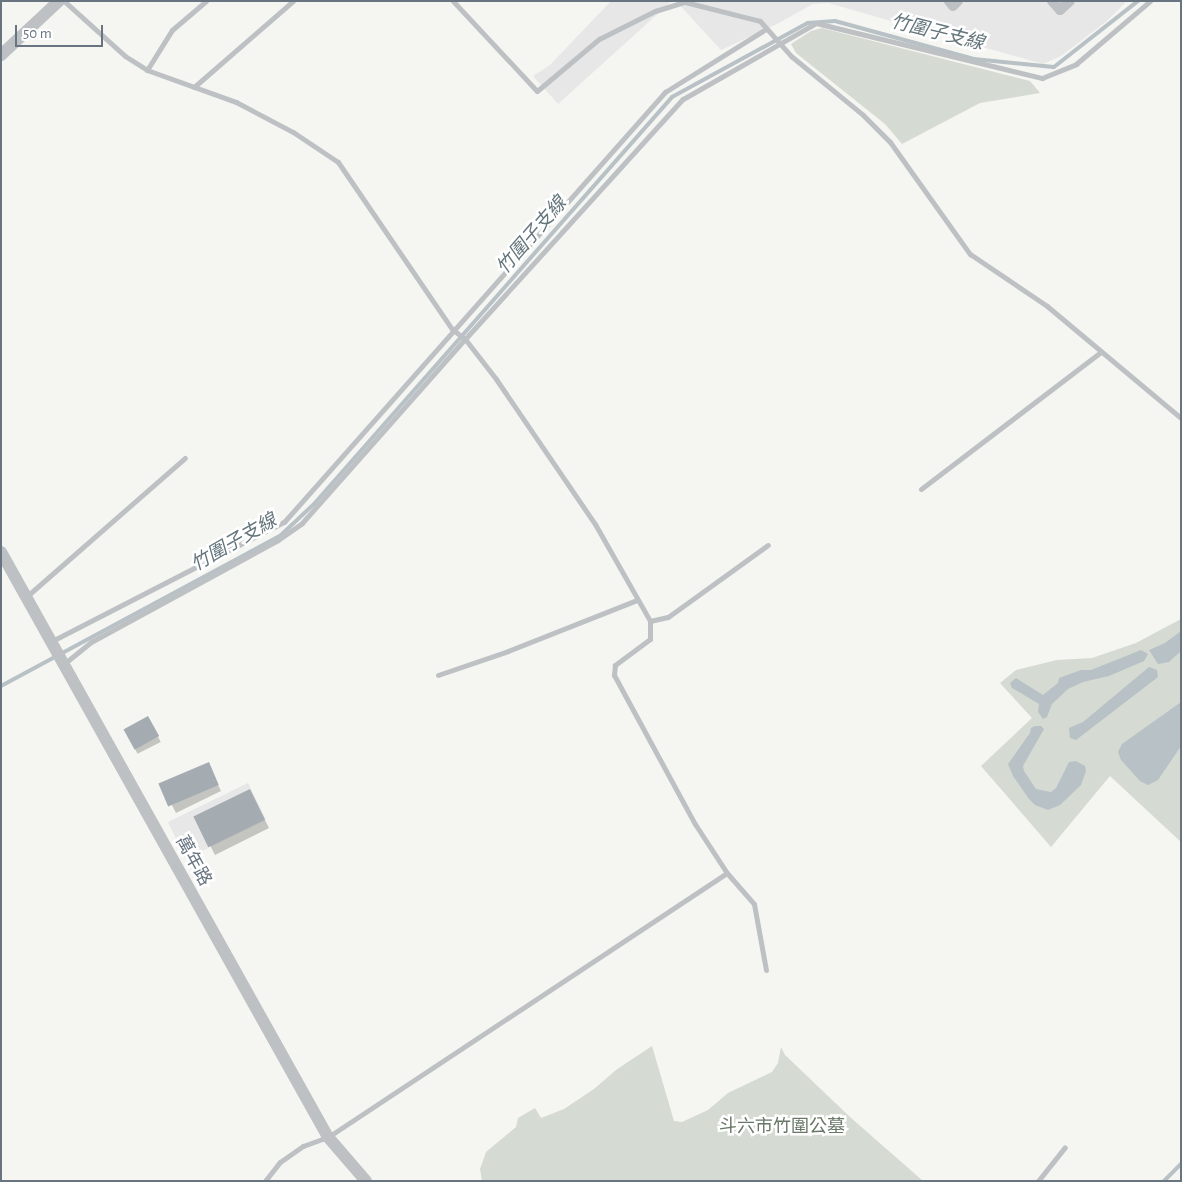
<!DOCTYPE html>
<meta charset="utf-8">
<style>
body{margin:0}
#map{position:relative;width:1182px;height:1182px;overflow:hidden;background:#f5f5f2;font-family:"Alegreya Sans","Noto Sans TC",sans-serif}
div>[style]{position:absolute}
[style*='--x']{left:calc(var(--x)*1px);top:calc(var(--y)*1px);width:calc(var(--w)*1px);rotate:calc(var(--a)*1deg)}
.built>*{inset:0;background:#e6e7e6;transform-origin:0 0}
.green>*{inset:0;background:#d5dad2}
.water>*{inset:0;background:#b8c1c5}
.shadow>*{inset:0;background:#0003;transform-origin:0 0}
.stream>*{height:4px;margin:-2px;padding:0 2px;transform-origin:2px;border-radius:2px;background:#b8c1c5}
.building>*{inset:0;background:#a5acb1;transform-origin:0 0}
.service>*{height:5px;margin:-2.5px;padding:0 2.5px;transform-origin:2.5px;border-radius:2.5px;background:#bdc1c4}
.minor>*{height:10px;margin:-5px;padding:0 5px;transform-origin:5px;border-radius:5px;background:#bdc1c4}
.tertiary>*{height:12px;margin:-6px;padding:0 6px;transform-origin:6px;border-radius:6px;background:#bdc1c4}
span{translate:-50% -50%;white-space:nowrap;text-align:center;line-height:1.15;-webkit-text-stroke:5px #fff;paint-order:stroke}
.street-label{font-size:18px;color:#687580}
.park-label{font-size:18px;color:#697866}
.water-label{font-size:19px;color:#64757c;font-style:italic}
.frame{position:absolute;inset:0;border:2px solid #687580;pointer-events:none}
.scale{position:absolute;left:15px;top:25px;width:88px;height:22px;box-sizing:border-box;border:2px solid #687580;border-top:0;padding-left:6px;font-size:15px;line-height:18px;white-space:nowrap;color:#687580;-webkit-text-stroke:4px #fff;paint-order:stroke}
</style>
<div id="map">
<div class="built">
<div style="clip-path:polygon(611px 1px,672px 1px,558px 104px,533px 76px,550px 65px)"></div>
<div style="clip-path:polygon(676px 1px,1127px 1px,1107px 21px,1061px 56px,1043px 64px,828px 3px,813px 4px,775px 25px,721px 50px)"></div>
<div style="left:248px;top:783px;width:41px;height:89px;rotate:64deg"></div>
</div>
<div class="green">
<div style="clip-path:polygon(822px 28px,1030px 81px,1040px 93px,980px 103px,902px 144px,885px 124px,796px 53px,791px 44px,811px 31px)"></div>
<div style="clip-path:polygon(1181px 619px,1181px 842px,1110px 776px,1051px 847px,981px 766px,1032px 718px,1000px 683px,1016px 670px,1057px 660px,1092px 658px,1136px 643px)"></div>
<div style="clip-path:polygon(652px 1046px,674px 1121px,682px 1122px,708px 1110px,728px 1093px,772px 1072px,778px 1063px,781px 1047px,785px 1055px,850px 1117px,923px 1181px,482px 1181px,480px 1169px,486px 1152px,516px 1127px,518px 1118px,535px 1108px,541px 1118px,564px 1109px,594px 1089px,616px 1070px)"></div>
</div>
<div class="water">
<div style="clip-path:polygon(1181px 631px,1181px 651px,1169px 662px,1158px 664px,1149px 650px,1165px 643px)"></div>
<div style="clip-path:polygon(1141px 650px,1148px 654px,1144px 661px,1109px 676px,1083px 682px,1068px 689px,1052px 704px,1047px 717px,1043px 719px,1038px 712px,1039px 704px,1012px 688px,1010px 683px,1016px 678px,1043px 695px,1058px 683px,1059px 678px,1081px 670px,1091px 670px)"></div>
<div style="clip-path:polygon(1149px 667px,1157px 670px,1158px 677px,1076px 740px,1070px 738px,1069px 728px,1083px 722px)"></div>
<div style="clip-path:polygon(1181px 702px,1181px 746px,1158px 780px,1148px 785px,1140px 781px,1121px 760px,1118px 752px,1122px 744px)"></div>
<div style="clip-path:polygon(1035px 726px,1041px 726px,1044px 729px,1023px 766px,1024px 771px,1036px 789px,1051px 792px,1056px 788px,1069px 762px,1076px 761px,1085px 766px,1086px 771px,1081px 785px,1060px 805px,1048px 810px,1035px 805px,1029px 799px,1013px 776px,1008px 764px,1030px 733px,1031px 728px)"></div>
</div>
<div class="shadow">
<div style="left:148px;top:717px;width:28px;height:26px;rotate:63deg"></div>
<div style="clip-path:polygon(211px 770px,221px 791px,176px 813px,162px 786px)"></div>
<div style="clip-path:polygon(254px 798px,269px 828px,215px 855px,196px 818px)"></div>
</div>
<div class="stream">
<div style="--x:1;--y:686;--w:318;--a:-28.3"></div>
<div style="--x:281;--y:535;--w:45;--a:-43.2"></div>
<div style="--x:314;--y:504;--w:542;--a:-48.66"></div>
<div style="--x:672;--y:97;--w:155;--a:-28.6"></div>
<div style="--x:808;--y:23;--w:27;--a:-4"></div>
<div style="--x:835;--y:21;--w:144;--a:15.3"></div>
<div style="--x:974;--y:59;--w:80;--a:5.7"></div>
<div style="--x:1054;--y:67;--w:107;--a:-38.2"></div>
<div style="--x:1164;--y:1181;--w:24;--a:-45"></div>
</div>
<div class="building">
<div style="left:148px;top:716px;width:23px;height:28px;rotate:61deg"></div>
<div style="left:209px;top:762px;width:25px;height:55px;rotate:67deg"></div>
<div style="left:250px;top:789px;width:34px;height:63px;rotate:64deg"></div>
</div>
<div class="service">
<div style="--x:64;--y:1;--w:82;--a:42"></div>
<div style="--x:125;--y:56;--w:26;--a:32"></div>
<div style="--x:147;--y:70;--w:95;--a:19.8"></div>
<div style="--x:236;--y:102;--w:64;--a:27.8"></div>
<div style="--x:293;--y:132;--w:54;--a:33.7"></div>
<div style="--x:338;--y:162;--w:202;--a:55.7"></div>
<div style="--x:452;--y:329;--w:16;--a:38"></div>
<div style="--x:465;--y:339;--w:51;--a:52.2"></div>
<div style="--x:496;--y:379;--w:176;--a:55.7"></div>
<div style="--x:595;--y:524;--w:112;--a:60.4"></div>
<div style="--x:650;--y:621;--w:18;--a:90"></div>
<div style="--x:650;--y:639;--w:44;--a:143.4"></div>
<div style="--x:615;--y:665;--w:10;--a:96"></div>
<div style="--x:614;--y:675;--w:170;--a:61.5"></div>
<div style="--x:695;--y:824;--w:59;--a:56.9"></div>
<div style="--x:727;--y:873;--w:41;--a:48.9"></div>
<div style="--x:754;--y:904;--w:67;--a:79.7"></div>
<div style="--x:453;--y:1;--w:123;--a:47"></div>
<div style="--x:537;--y:91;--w:81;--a:-40"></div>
<div style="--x:599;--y:39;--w:63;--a:-26.6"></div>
<div style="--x:655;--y:11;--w:31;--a:-17"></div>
<div style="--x:685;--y:2;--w:77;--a:14.2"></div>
<div style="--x:760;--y:21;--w:47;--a:48.5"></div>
<div style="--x:791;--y:56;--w:93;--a:39.3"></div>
<div style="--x:863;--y:115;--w:38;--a:45"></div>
<div style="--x:890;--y:142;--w:138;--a:54.5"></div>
<div style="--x:970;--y:254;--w:93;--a:34"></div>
<div style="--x:1047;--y:306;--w:175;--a:39.9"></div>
<div style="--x:147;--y:70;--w:47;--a:-58"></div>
<div style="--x:172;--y:30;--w:45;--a:-40.5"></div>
<div style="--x:194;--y:87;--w:131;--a:-41"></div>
<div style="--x:921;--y:489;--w:226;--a:-37.3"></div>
<div style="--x:26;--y:597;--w:211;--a:-41.2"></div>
<div style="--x:650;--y:621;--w:18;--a:-13"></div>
<div style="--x:668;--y:617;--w:123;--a:-35.8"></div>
<div style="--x:52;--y:641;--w:261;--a:-27.2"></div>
<div style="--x:284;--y:522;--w:575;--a:-48.46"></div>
<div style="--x:665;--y:92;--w:119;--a:-32"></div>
<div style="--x:65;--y:663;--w:33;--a:-39"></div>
<div style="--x:91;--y:642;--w:213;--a:-28.6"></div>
<div style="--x:278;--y:540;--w:29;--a:-35"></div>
<div style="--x:302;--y:523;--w:246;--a:-48.5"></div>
<div style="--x:465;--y:339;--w:324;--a:-47.8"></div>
<div style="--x:683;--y:99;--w:153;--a:-29.7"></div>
<div style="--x:816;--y:23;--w:233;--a:13.7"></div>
<div style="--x:1042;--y:78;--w:37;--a:-22"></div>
<div style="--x:1076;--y:64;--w:97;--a:-40.4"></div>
<div style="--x:438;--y:675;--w:74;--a:-18.9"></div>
<div style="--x:508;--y:651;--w:139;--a:-21.6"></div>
<div style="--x:265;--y:1181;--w:24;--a:-52"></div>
<div style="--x:280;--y:1162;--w:28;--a:-35"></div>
<div style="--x:303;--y:1146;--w:27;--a:-20"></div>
<div style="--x:328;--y:1137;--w:478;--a:-33.5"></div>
<div style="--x:1038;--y:1181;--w:43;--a:-51.5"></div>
</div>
<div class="minor">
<div style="--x:949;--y:1;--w:6;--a:51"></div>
<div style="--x:953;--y:6;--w:7;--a:-45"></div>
<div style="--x:1052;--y:1;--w:12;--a:48"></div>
<div style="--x:1060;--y:10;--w:13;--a:-42"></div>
</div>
<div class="tertiary">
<div style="--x:1;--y:55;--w:79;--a:-43"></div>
<div style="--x:1;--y:552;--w:670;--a:60.8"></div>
<div style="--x:328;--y:1137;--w:58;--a:49.2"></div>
</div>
<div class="street-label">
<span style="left:193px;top:861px;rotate:61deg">萬年路</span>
</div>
<div class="park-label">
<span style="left:782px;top:1127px">斗六市竹圍公墓</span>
</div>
<div class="water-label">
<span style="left:937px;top:33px;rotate:14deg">竹圍子支線</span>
<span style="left:532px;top:236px;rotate:-49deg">竹圍子支線</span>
<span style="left:234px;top:543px;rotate:-30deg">竹圍子支線</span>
</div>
<div class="frame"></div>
<div class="scale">50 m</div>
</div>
